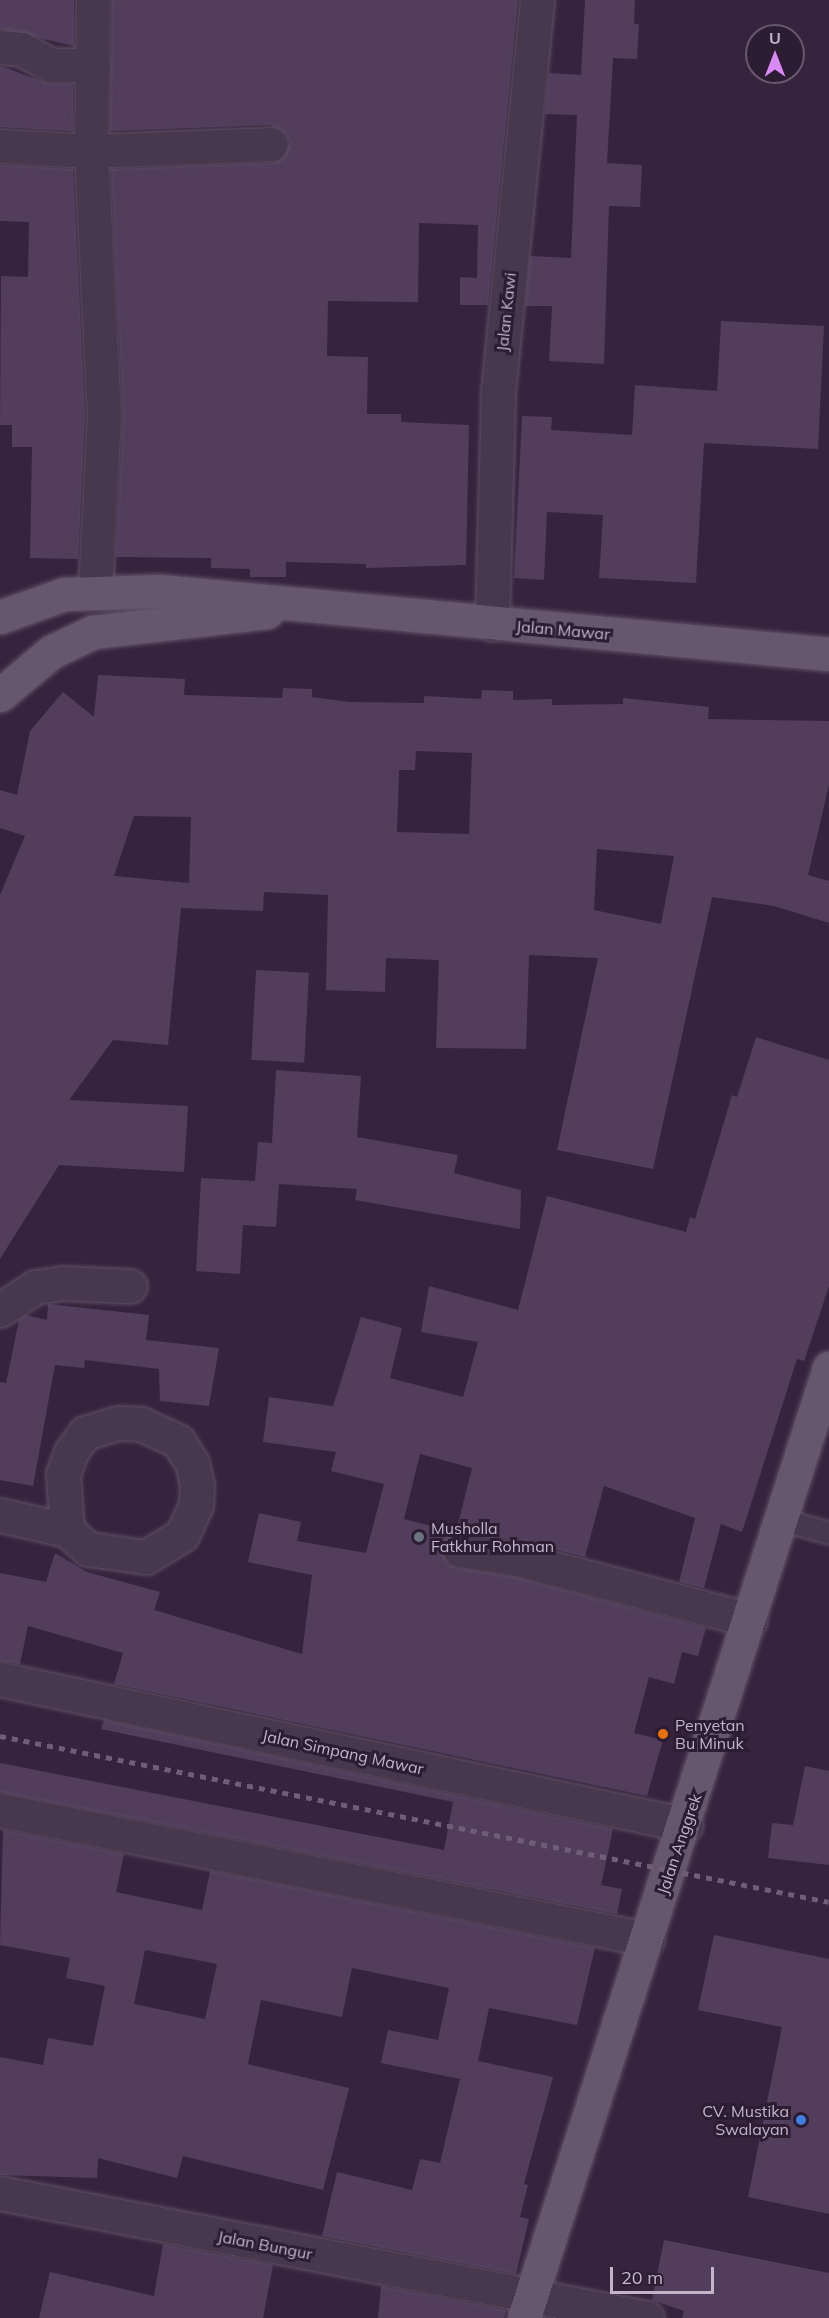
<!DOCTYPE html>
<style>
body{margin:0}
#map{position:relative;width:829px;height:2318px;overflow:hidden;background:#36243e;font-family:Mulish,sans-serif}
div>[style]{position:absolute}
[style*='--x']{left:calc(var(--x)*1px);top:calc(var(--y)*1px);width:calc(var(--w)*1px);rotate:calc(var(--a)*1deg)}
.building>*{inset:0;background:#523e5c;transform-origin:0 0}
.roads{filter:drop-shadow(0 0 2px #5f5066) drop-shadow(0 0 2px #5f5066)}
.lane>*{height:21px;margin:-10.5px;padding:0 10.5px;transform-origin:10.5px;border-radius:10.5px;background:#47384e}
.street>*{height:33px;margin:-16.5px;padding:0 16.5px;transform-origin:16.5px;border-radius:16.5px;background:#47384e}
.primary>*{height:33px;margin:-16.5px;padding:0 16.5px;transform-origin:16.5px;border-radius:16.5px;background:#66566e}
.rail>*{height:4.5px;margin-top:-2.25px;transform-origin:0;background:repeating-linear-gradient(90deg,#705e78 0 6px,transparent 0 12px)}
.dots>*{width:16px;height:16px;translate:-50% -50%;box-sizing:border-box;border:3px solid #2c1d33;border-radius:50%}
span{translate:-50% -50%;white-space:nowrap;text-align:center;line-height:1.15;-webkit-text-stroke:6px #2c1d33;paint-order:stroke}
.street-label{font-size:16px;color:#c3b4c9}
.poi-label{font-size:16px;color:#c3b4c9}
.left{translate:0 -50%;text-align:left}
.right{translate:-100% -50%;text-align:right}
.north{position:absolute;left:745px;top:24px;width:60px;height:60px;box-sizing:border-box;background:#2c1d33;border:2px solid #68596f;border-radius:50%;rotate:0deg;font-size:16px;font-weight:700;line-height:24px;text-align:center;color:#c3b4c9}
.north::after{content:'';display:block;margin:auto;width:21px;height:27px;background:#da8af7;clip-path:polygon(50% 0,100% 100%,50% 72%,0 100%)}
.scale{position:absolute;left:610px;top:2267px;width:104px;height:27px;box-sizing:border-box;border:3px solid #c3b4c9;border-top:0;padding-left:8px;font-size:18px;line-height:21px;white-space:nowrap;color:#c3b4c9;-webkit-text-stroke:4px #2c1d33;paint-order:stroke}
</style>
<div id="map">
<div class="building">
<div style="clip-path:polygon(0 0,74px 0,74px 46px,0 29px)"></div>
<div style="clip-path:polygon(112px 0,518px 0,488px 305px,460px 305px,460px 277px,477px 278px,478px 225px,419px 223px,418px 302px,328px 301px,327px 356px,368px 357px,367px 414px,401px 414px,401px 422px,469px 425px,466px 565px,366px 568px,366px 564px,286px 562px,286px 577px,250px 577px,250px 569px,211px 568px,211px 558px,116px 557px,123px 413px,111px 169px,272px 163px,281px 159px,290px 144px,286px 134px,270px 125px,110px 131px)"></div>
<div style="clip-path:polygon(585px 0,635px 0,634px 24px,639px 24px,637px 59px,613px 58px,607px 163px,642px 165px,640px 207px,609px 206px,604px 364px,549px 361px,552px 306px,525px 306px,530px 256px,571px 258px,577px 115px,545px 114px,549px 73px,581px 75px)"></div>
<div style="clip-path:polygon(0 66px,50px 84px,73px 84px,73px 131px,0 127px)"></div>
<div style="clip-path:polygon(0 165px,73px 169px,85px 414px,78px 559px,30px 558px,32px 447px,12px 447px,12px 425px,0 425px,1px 276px,28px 277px,29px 222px,0 221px)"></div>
<div style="clip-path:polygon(721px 321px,824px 326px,818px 449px,704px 443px,696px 583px,599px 578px,603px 515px,547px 512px,544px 580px,514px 578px,522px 416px,552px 417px,551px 430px,632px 435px,635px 385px,717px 391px)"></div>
<div style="clip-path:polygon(evenodd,98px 675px,185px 679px,184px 695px,282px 698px,283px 688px,312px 689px,312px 697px,349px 702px,424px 703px,424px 696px,481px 699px,482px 690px,513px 691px,513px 700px,552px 699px,552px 705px,623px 704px,623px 698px,709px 707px,708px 719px,829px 721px,829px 785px,808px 875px,829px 881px,829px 923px,774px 906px,712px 897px,653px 1169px,557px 1150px,598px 958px,529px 955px,526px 1049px,436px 1048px,439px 960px,386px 958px,385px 992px,326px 990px,328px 895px,264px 892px,263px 911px,181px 908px,168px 1045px,113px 1040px,69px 1100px,188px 1106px,184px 1172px,59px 1165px,0 1259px,0 895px,25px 836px,0 828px,0 790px,17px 795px,30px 731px,63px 692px,94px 717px,98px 675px,416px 751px,472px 753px,469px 834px,397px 832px,399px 770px,415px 770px,416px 751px,98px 675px,134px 816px,191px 817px,189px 883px,114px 876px,134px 816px,98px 675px,597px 849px,674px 856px,661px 924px,594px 910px,597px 849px)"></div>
<div style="left:256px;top:970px;width:53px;height:90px;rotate:3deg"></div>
<div style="clip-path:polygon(756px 1037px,829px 1060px,829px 1286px,804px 1361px,797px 1359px,742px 1532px,721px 1524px,704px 1588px,679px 1582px,695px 1518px,604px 1486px,585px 1557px,521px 1540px,456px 1532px,472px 1468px,420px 1454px,404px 1519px,455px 1532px,441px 1548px,448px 1564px,457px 1568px,514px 1577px,706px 1628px,698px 1656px,682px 1652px,674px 1684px,649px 1677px,634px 1733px,663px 1740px,647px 1796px,114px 1684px,123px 1653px,28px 1626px,20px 1664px,0 1661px,0 1573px,46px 1582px,55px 1553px,87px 1572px,160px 1592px,154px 1610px,302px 1654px,312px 1575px,248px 1562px,259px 1513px,301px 1522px,297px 1541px,366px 1553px,384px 1484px,331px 1471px,336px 1452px,263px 1442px,269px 1397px,333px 1406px,361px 1317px,402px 1328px,390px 1378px,463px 1397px,478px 1342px,421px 1332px,429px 1286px,518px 1310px,547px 1196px,686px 1232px,690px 1217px,695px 1219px,732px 1095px,737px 1097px)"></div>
<div style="clip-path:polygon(276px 1070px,361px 1076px,357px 1137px,458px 1155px,454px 1173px,521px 1190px,520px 1229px,355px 1200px,357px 1189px,279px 1184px,276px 1227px,243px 1225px,240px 1274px,196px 1271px,201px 1178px,255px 1181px,258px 1142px,272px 1143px)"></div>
<div style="clip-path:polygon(48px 1304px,149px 1315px,146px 1340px,219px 1348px,209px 1406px,160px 1401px,159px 1369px,85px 1360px,84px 1368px,55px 1365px,33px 1486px,0 1480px,0 1382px,6px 1383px,19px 1320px,26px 1315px,47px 1320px)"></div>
<div style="clip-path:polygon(104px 1720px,613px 1829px,601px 1885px,622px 1889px,617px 1914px,0 1792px,0 1763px,444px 1850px,453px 1802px,101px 1729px)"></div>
<div style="clip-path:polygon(805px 1766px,829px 1771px,829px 1865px,768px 1858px,772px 1823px,793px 1825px)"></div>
<div style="clip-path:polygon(evenodd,3px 1830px,124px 1854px,116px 1892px,202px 1910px,210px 1871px,595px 1948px,577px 2025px,489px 2008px,478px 2061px,553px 2077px,524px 2184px,528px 2185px,520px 2217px,529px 2219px,516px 2274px,322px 2236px,337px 2172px,412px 2190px,420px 2159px,440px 2163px,460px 2079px,381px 2063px,388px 2030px,438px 2040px,449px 1988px,352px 1968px,342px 2017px,261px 2000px,248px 2064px,349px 2088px,323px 2190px,183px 2156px,177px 2178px,98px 2158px,97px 2178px,0 2175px,0 2057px,43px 2065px,48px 2038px,93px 2046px,105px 1986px,66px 1978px,70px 1958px,0 1945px,3px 1830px,145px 1950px,217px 1964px,205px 2019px,134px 2004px,145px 1950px)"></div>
<div style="clip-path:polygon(714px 1935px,829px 1959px,829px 2214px,748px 2197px,782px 2027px,698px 2010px)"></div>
<div style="clip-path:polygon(664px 2240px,829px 2273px,829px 2318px,682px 2318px,684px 2311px,652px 2300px)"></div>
<div style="clip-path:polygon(163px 2244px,273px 2265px,263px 2318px,39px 2318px,50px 2272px,154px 2296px)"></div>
<div style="clip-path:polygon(381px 2286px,506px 2310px,504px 2318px,378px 2318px)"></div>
</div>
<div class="roads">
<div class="lane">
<div style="--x:783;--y:1520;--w:48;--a:15.8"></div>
</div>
<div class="street">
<div style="--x:93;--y:0;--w:151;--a:90.8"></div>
<div style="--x:91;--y:151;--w:263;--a:87.2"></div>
<div style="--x:104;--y:414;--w:178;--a:92.9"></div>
<div style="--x:0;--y:47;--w:21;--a:5"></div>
<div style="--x:21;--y:49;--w:34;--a:28"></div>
<div style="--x:51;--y:65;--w:42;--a:0"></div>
<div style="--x:0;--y:146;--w:91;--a:3.1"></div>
<div style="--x:91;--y:151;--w:180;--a:-2.2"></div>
<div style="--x:492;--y:624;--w:232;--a:-88.5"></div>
<div style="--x:498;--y:392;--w:394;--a:-84.3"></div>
<div style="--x:0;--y:1310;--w:42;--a:-33.3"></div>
<div style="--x:35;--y:1287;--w:27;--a:-8"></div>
<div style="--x:62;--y:1283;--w:68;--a:2.5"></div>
<div style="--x:118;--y:1423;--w:23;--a:2"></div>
<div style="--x:141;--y:1424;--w:41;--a:24.7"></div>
<div style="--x:178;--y:1441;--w:26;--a:58"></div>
<div style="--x:192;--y:1463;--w:23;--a:77"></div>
<div style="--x:197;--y:1485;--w:20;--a:93"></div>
<div style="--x:196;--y:1505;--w:33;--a:115"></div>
<div style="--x:182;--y:1535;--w:42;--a:148.6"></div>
<div style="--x:146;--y:1557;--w:59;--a:-172.1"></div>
<div style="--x:88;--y:1549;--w:28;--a:-138"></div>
<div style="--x:67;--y:1530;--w:56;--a:-94.1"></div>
<div style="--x:63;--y:1474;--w:23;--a:-70"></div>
<div style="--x:71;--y:1452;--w:24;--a:-54"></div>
<div style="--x:85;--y:1433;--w:34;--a:-17"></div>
<div style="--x:0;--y:1515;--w:69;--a:12.6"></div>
<div style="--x:460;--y:1550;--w:59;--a:8.8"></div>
<div style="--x:518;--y:1559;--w:240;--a:14.7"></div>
<div style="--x:0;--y:1679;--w:701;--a:12.01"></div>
<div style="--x:0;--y:1810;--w:660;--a:11.28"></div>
<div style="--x:0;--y:2193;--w:659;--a:10.93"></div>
</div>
<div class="primary">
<div style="--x:0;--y:617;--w:68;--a:-19.8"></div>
<div style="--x:64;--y:594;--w:95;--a:-1.8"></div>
<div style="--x:159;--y:591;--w:673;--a:5.37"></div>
<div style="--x:0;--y:695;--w:67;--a:-40.1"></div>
<div style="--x:51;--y:652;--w:47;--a:-25.5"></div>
<div style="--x:93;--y:632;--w:175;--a:-6.6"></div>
<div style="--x:524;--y:2318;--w:998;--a:-72.2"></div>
</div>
</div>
<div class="rail">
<div style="--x:0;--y:1736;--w:845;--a:11.32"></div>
</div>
<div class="dots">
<div style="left:419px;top:1537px;background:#6b7280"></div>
<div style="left:663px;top:1734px;background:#e8710a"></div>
<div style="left:801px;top:2120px;background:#3f7fe0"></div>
</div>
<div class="street-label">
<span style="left:506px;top:312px;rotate:-84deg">Jalan Kawi</span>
<span style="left:563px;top:630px;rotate:5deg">Jalan Mawar</span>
<span style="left:343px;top:1752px;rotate:12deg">Jalan Simpang Mawar</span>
<span style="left:679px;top:1844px;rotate:-71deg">Jalan Anggrek</span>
<span style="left:265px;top:2245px;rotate:11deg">Jalan Bungur</span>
</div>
<div class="poi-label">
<span class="left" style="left:431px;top:1537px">Musholla<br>Fatkhur Rohman</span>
<span class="left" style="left:675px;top:1734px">Penyetan<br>Bu Minuk</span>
<span class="right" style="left:789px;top:2120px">CV. Mustika<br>Swalayan</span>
</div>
<div class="north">U</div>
<div class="scale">20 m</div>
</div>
